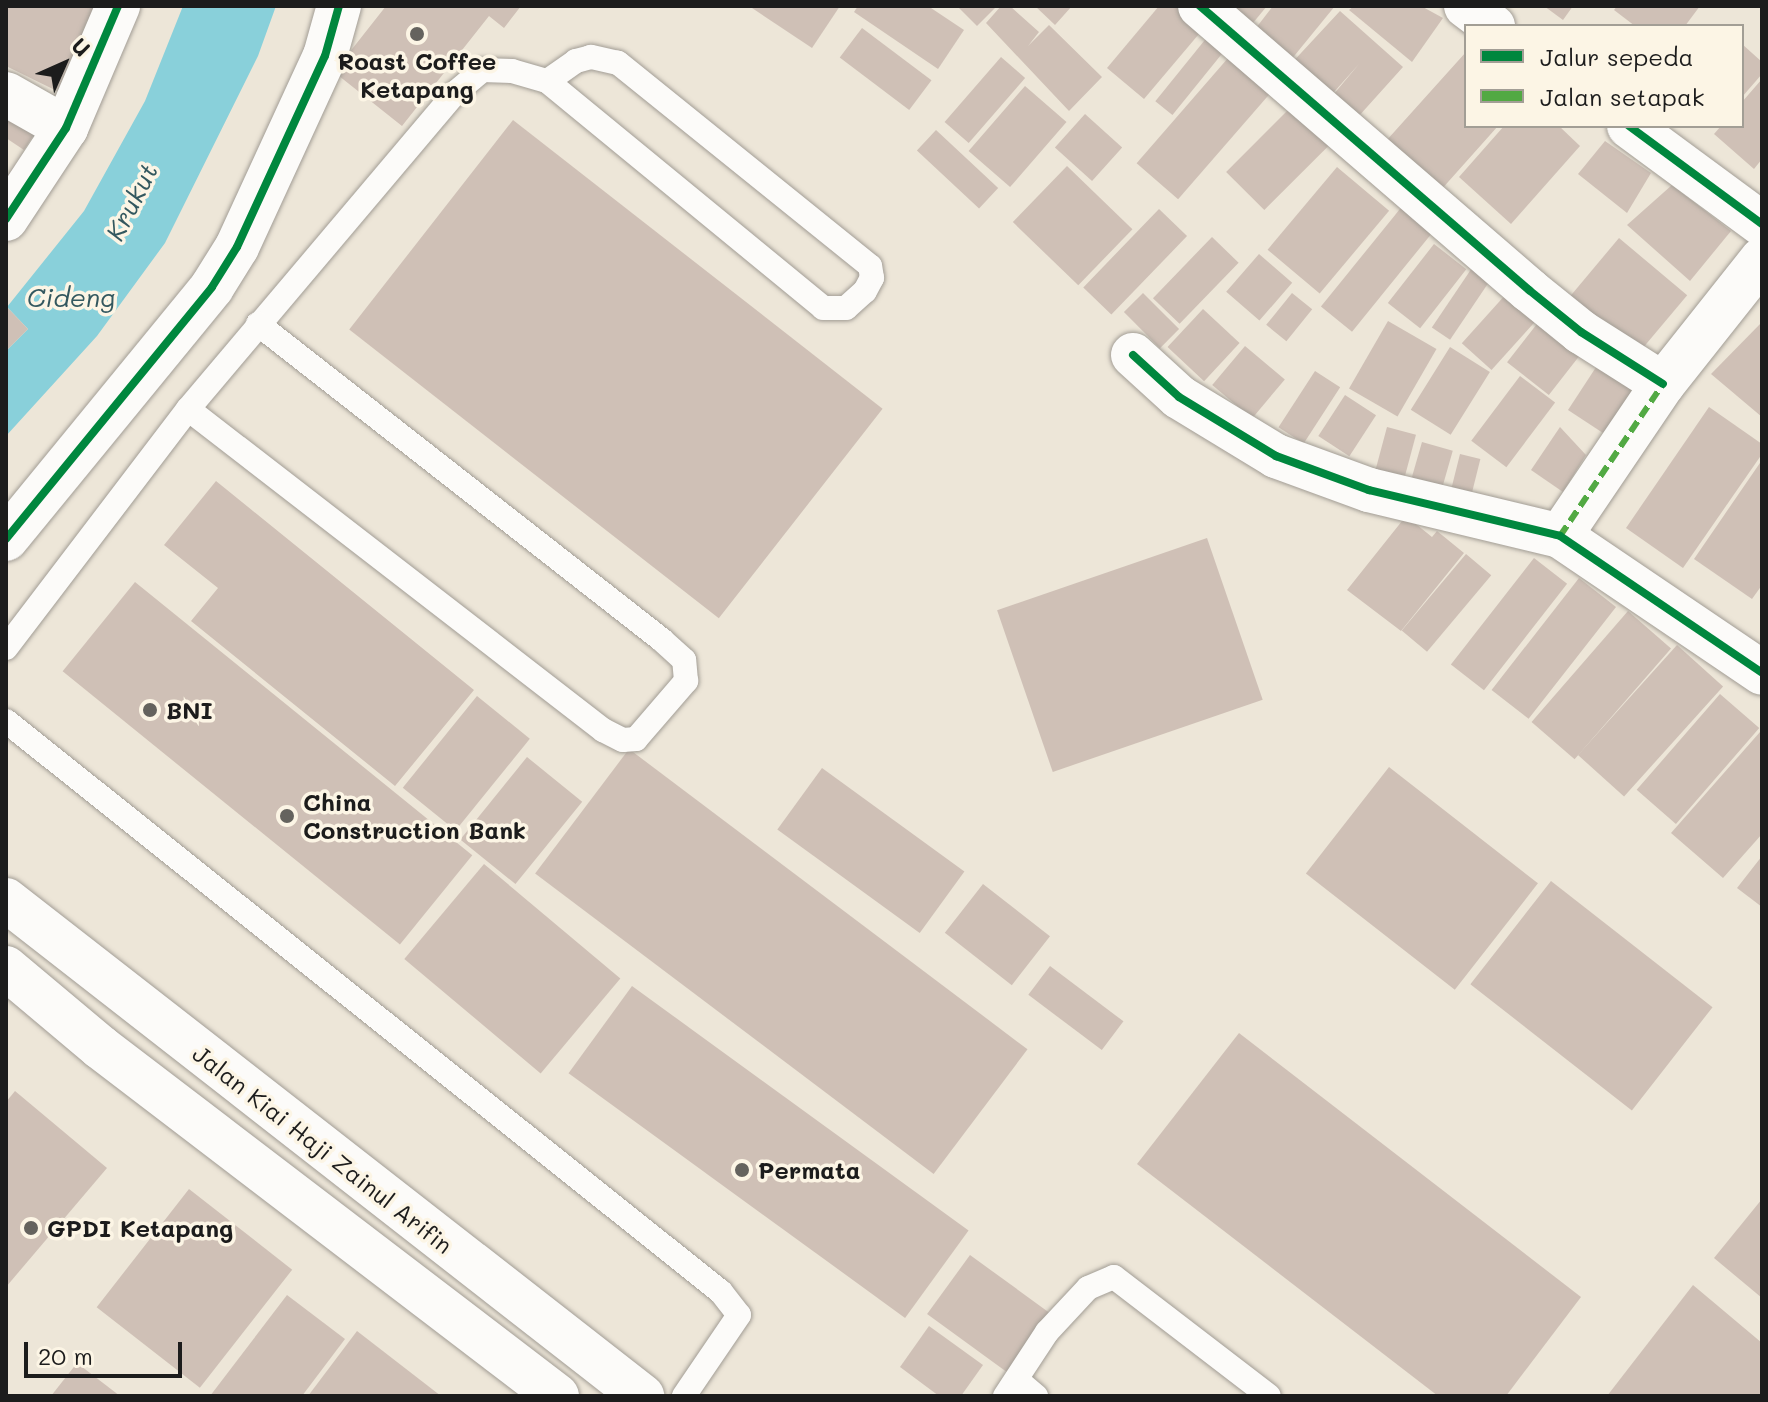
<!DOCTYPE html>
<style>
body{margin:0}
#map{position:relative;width:1768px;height:1402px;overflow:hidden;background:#ede6d8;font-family:Mali,sans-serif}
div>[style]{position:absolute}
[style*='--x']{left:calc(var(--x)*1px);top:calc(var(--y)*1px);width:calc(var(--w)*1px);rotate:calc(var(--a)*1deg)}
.water>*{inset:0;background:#89d0da}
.building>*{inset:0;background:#cfc0b6;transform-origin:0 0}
.roads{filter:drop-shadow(0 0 2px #a29d95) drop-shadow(0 0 2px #a29d95)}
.service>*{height:24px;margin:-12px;padding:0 12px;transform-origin:12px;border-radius:12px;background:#fcfbf9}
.minor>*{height:44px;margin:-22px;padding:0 22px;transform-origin:22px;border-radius:22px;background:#fcfbf9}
.secondary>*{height:44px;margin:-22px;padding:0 22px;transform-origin:22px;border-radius:22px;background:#fcfbf9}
.quiet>*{height:6px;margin-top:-3px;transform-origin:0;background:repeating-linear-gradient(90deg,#52a943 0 12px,transparent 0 18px)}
.cycleway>*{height:8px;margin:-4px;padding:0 4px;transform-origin:4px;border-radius:4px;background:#00873e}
.dots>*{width:22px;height:22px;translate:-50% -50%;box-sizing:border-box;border:4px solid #fcf5e5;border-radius:50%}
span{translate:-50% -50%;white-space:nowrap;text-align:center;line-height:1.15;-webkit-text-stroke:7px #fcf5e5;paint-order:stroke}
.poi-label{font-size:24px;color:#1c1c1c;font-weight:700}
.left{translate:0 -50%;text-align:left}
.street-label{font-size:24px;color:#1c1c1c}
.water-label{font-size:26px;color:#33585f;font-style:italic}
.frame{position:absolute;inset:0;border:8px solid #1c1c1c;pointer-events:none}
.legend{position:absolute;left:1464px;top:24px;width:280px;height:104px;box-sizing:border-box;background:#fcf5e5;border:2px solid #a29e95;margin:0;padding:10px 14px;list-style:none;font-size:24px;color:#1c1c1c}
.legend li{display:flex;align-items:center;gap:16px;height:40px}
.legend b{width:40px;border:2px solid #a29e95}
.north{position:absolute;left:24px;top:24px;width:80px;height:80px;-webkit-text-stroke:6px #fcf5e5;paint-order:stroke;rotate:45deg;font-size:22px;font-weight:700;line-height:32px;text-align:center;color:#1c1c1c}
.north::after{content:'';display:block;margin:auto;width:28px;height:36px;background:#1c1c1c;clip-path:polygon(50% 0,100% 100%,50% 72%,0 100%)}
.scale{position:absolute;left:24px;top:1342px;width:158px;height:36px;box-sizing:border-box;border:4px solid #1c1c1c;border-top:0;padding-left:10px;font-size:24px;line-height:28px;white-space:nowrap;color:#1c1c1c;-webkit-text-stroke:6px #fcf5e5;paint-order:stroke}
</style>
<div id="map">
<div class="water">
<div style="clip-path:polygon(183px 6px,276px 6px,258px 56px,165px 243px,97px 336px,6px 436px,6px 351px,28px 329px,7px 307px,84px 211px,145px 101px)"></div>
</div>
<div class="building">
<div style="clip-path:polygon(6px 6px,102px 6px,61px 93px,6px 66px)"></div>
<div style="clip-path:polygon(386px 6px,521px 6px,504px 28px,489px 16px,402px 126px,334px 72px)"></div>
<div style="clip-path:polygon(749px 6px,840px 6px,812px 48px)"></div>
<div style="clip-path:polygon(858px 6px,928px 6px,964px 30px,938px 69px,854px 12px)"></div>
<div style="clip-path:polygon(957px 6px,997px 6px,977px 26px)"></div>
<div style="clip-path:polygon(1001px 6px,1010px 6px,1039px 32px,1028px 46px,1049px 25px,1102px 77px,1069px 111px,986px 23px)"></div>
<div style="clip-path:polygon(1035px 6px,1072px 6px,1055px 25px)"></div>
<div style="clip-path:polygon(1159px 6px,1178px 6px,1204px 28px,1144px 99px,1107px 68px)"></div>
<div style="clip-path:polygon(1228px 6px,1267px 6px,1243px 35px)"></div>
<div style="clip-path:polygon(1273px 6px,1335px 6px,1286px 66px,1249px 37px)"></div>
<div style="clip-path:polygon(1354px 6px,1421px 6px,1443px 18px,1412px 62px,1349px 10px)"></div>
<div style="clip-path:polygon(1544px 6px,1573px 6px,1563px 20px)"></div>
<div style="clip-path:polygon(1617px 6px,1700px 6px,1685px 26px,1635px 26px,1614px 10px)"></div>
<div style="clip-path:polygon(1340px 11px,1403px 67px,1358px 117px,1333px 95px,1359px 64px,1326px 101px,1288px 67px)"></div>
<div style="left:1217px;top:25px;width:22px;height:98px;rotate:39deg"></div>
<div style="left:862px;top:28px;width:87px;height:37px;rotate:37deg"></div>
<div style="clip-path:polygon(1742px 44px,1762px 62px,1762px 74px,1742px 97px)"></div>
<div style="left:1235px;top:50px;width:55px;height:150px;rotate:41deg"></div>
<div style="clip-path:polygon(1466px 52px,1466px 126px,1498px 126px,1432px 200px,1377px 151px)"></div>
<div style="left:1001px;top:57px;width:32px;height:86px;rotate:41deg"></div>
<div style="clip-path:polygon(1762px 79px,1762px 159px,1754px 169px,1714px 134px,1721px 126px,1742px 126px,1742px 102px)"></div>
<div style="left:1025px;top:86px;width:55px;height:86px;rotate:41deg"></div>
<div style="clip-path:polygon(6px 102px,40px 125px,24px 150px,6px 138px)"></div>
<div style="left:1294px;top:104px;width:54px;height:96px;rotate:45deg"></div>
<div style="left:1085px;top:114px;width:50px;height:45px;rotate:42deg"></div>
<div style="left:513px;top:120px;width:469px;height:266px;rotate:38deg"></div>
<div style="clip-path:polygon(1504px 126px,1559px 126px,1580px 146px,1511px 224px,1459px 177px)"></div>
<div style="left:936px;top:130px;width:85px;height:28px;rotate:43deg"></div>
<div style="clip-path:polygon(1605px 141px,1651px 173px,1627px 213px,1578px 174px)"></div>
<div style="left:1067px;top:166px;width:91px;height:78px;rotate:44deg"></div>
<div style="left:1337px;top:167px;width:68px;height:108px;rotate:40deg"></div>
<div style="clip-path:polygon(1672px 185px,1731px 231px,1690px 281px,1627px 225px)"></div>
<div style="left:1404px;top:204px;width:40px;height:132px;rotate:39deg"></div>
<div style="left:1159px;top:209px;width:39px;height:109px;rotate:44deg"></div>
<div style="left:1212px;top:237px;width:37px;height:85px;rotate:44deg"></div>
<div style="left:1619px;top:238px;width:89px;height:86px;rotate:40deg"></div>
<div style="left:1434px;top:244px;width:41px;height:75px;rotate:38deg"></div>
<div style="left:1259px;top:254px;width:44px;height:50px;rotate:41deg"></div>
<div style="left:1476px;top:262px;width:22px;height:79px;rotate:34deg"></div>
<div style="left:1516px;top:283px;width:40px;height:81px;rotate:42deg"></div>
<div style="left:1143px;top:293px;width:51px;height:27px;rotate:45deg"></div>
<div style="left:1292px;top:293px;width:26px;height:41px;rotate:39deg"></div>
<div style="clip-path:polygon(6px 306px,28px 329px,6px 351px)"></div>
<div style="left:1203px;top:309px;width:50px;height:52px;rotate:43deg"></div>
<div style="left:1544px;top:315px;width:53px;height:60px;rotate:38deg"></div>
<div style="left:1388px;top:321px;width:56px;height:78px;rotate:30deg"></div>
<div style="clip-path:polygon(1762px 322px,1762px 417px,1711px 374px)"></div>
<div style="left:1245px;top:346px;width:52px;height:51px;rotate:40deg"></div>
<div style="left:1450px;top:347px;width:47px;height:74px;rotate:32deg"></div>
<div style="clip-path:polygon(1604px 355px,1637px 388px,1603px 433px,1568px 410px)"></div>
<div style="left:1315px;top:371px;width:30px;height:67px;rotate:33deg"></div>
<div style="left:1520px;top:376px;width:44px;height:81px;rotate:37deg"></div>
<div style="left:1345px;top:395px;width:37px;height:49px;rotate:33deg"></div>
<div style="clip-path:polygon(1709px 407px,1762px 444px,1762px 454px,1683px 568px,1626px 528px)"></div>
<div style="left:1387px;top:427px;width:30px;height:47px;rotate:15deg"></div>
<div style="clip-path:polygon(1560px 427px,1586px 455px,1563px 492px,1531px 470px)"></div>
<div style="left:1422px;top:442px;width:32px;height:42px;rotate:16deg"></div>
<div style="left:1460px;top:454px;width:21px;height:43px;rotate:14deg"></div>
<div style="clip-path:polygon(1762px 460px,1762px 585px,1752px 599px,1694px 559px)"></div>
<div style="clip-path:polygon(216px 481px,474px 690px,395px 786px,191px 621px,218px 588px,164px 545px)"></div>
<div style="clip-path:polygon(1406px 516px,1432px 537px,1437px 531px,1464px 553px,1401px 631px,1347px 590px)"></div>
<div style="left:1207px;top:538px;width:171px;height:222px;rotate:71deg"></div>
<div style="left:1466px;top:554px;width:33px;height:100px;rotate:40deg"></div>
<div style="left:1534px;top:558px;width:42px;height:135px;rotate:38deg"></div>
<div style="left:1579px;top:578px;width:47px;height:142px;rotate:38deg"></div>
<div style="left:135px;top:582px;width:434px;height:115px;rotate:39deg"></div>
<div style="left:1628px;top:611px;width:57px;height:147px;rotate:41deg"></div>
<div style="left:1677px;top:645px;width:62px;height:148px;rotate:42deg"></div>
<div style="left:1720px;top:694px;width:52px;height:127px;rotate:41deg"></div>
<div style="left:477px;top:696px;width:68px;height:118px;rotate:39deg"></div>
<div style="clip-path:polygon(1760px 732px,1762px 834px,1723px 878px,1671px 833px)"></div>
<div style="left:629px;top:749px;width:499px;height:156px;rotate:37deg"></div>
<div style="left:527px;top:757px;width:71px;height:106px;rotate:39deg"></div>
<div style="left:1389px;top:767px;width:189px;height:135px;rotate:38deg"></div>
<div style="left:822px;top:768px;width:176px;height:76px;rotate:36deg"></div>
<div style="clip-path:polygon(1762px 856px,1762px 907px,1737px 888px)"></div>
<div style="left:484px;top:864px;width:178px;height:124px;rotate:40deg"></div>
<div style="left:1551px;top:881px;width:205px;height:131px;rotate:38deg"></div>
<div style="left:983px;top:884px;width:85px;height:62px;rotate:38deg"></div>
<div style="left:1050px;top:966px;width:92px;height:36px;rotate:37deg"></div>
<div style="left:632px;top:986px;width:416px;height:108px;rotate:36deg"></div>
<div style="clip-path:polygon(1239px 1033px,1581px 1297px,1506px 1396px,1438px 1396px,1137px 1164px)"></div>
<div style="clip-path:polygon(15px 1091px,107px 1168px,6px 1287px,6px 1102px)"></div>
<div style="left:189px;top:1189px;width:131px;height:150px;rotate:38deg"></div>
<div style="clip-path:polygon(1762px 1199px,1762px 1298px,1714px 1258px)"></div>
<div style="left:970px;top:1255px;width:104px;height:73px;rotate:36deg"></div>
<div style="clip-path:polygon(1693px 1285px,1762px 1343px,1762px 1396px,1607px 1396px)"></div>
<div style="clip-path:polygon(287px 1295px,345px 1339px,302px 1396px,210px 1396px)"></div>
<div style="clip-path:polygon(929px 1326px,983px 1365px,961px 1396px,939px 1396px,900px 1367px)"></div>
<div style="clip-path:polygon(357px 1331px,441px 1396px,308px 1396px)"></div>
<div style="clip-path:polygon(77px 1363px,120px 1396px,51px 1396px)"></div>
</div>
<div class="roads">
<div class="service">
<div style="--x:188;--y:409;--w:414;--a:-49.8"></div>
<div style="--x:455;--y:93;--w:35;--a:-40"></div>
<div style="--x:482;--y:70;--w:30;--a:2"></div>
<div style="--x:512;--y:71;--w:36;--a:16"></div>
<div style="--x:547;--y:81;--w:357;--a:39.4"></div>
<div style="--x:823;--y:308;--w:23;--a:0"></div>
<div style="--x:846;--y:308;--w:25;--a:-42"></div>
<div style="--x:865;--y:291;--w:15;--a:-62"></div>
<div style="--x:872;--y:278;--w:12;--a:-99"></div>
<div style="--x:870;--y:266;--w:324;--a:-141.1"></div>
<div style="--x:618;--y:63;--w:28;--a:-167"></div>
<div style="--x:591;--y:57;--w:16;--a:165"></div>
<div style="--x:576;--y:61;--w:35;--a:145"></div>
<div style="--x:6;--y:648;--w:300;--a:-52.7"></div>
<div style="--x:188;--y:409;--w:525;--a:37.72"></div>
<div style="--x:603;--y:730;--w:22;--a:27"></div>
<div style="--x:623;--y:740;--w:13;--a:-4"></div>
<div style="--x:636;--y:739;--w:77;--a:-49.2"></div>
<div style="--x:686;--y:681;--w:21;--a:-95"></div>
<div style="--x:684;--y:660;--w:30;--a:-138"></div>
<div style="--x:662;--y:640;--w:513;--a:-141.97"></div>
<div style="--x:6;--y:721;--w:915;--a:38.61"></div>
<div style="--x:721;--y:1292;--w:29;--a:52"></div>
<div style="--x:739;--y:1315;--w:98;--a:124.2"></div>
<div style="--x:1017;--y:1380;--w:25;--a:40"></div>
<div style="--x:1005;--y:1396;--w:77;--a:-56.7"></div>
<div style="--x:1047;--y:1332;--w:60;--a:-47"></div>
<div style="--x:1088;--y:1288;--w:28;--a:-23"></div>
<div style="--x:1114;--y:1277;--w:195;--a:37.5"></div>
</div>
<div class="minor">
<div style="--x:1200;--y:6;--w:435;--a:40.8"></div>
<div style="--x:1529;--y:290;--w:67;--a:38.9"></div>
<div style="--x:1581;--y:332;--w:97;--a:32.4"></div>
<div style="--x:1466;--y:6;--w:34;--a:37"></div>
<div style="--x:6;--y:94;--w:69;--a:29.5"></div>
<div style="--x:1629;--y:126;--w:165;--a:36.4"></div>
<div style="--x:6;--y:219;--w:109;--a:-56.6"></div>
<div style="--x:66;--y:128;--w:133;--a:-66.9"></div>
<div style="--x:1133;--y:355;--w:62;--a:42.4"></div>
<div style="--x:1179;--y:397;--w:114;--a:31.3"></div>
<div style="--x:1276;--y:456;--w:99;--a:20.1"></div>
<div style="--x:1369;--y:490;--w:196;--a:13.5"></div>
<div style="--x:1560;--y:536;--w:244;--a:34.1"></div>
<div style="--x:1560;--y:536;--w:184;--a:-55.9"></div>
<div style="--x:1663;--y:384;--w:159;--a:-51.6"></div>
<div style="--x:6;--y:539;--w:325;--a:-50.7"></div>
<div style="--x:212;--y:287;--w:47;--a:-58"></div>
<div style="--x:237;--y:247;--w:210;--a:-65.3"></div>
<div style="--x:325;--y:56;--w:52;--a:-74.4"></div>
</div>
<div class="secondary">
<div style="--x:6;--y:900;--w:807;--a:37.95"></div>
<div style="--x:6;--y:968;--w:123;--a:40"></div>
<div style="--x:100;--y:1047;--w:575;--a:37.37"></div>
</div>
</div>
<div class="quiet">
<div style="--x:1553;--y:535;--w:7;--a:8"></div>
<div style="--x:1560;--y:536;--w:184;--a:-55.9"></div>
<div style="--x:1663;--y:384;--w:5;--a:-143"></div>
</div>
<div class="cycleway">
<div style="--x:1200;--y:6;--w:435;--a:40.8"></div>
<div style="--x:1529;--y:290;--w:67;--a:38.9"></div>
<div style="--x:1581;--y:332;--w:97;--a:32.4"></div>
<div style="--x:1629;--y:126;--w:165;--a:36.4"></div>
<div style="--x:6;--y:219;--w:109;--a:-56.6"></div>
<div style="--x:66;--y:128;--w:133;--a:-66.9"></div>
<div style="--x:1133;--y:355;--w:62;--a:42.4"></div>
<div style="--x:1179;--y:397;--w:114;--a:31.3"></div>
<div style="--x:1276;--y:456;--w:99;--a:20.1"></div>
<div style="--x:1369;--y:490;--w:196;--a:13.5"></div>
<div style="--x:1560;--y:536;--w:244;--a:34.1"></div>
<div style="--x:6;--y:539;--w:325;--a:-50.7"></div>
<div style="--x:212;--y:287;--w:47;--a:-58"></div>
<div style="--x:237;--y:247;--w:210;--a:-65.3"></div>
<div style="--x:325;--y:56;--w:52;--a:-74.4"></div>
</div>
<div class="dots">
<div style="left:417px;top:34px;background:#65635e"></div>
<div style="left:150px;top:710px;background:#65635e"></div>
<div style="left:287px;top:816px;background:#65635e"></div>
<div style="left:742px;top:1170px;background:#65635e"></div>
<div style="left:31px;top:1228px;background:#65635e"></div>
</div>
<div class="poi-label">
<span style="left:417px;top:75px">Roast Coffee<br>Ketapang</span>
<span class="left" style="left:166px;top:710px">BNI</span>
<span class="left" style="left:303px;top:816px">China<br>Construction Bank</span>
<span class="left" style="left:758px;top:1170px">Permata</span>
<span class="left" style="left:47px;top:1228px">GPDI Ketapang</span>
</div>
<div class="street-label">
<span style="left:323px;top:1149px;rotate:38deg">Jalan Kiai Haji Zainul Arifin</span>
</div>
<div class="water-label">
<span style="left:132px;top:202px;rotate:-63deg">Krukut</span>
<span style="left:71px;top:298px">Cideng</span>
</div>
<div class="frame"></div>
<ul class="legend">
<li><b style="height:10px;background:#00873e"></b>Jalur sepeda</li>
<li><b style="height:10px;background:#52a943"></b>Jalan setapak</li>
</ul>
<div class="north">U</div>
<div class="scale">20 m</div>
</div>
